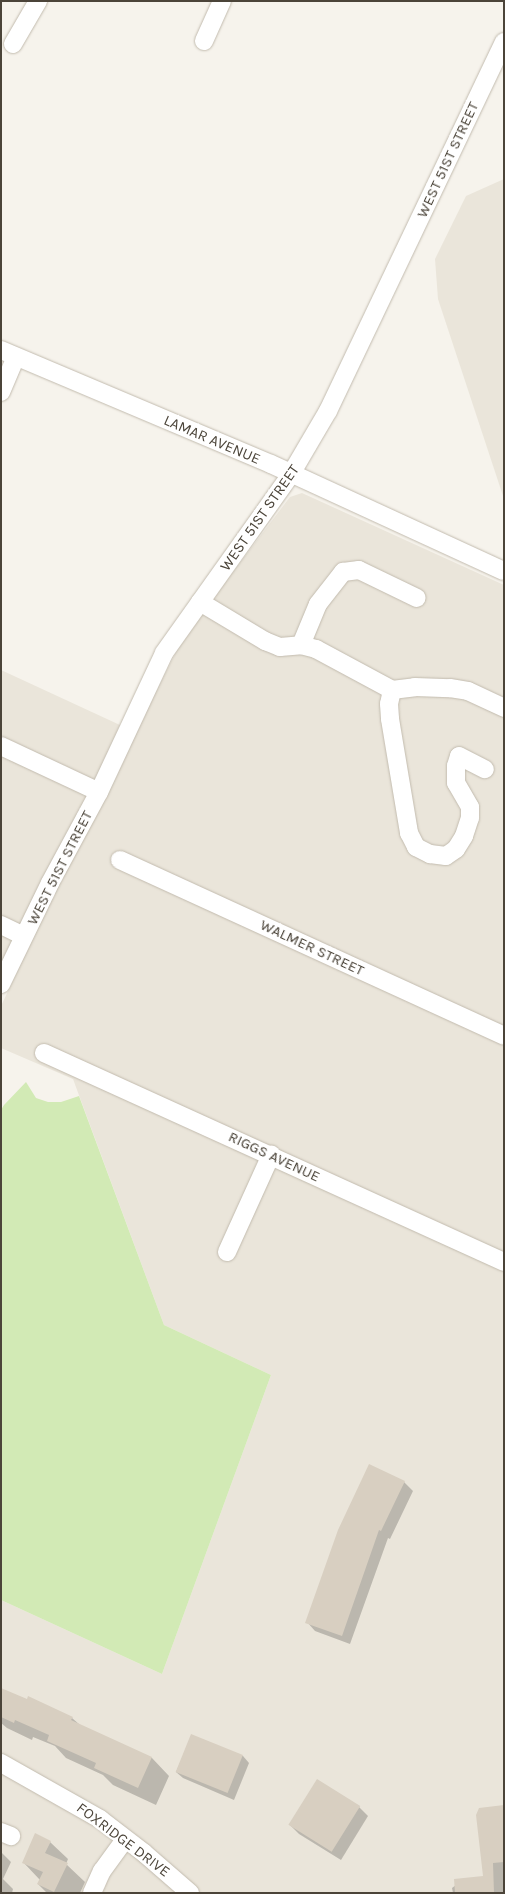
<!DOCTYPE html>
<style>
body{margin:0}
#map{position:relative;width:505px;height:1894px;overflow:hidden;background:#f6f3ec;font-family:Karla,sans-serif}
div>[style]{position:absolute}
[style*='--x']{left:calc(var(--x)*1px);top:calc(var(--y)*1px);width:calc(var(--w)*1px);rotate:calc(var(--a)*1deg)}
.residential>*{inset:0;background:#eae5da}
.green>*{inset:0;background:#d2eab5}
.shadow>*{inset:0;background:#0003}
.building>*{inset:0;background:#d8cfc1;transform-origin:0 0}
.roads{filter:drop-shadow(0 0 1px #c2bbae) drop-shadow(0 0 1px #c2bbae)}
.minor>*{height:18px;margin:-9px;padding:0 9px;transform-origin:9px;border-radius:9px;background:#fff}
span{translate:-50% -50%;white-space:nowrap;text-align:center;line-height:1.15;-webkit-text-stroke:4.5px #fff;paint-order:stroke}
.street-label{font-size:15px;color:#4b4439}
.frame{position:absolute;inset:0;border:2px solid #4b4439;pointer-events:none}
</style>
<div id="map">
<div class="residential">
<div style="clip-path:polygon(504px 179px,504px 499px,438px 299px,435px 259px,466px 196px)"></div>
<div style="clip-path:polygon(302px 493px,504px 585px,504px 1893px,197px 1893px,1px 1758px,1px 1600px,162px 1674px,271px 1375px,164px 1325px,73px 1079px,1px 1048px,1px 1006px,47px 909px,178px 648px,198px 618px,290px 497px)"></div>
<div style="clip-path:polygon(1px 670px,120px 725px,85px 805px,1px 966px)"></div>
<div style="clip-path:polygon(1px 1773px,82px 1818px,138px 1859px,177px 1893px,1px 1893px)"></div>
</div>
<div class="green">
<div style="clip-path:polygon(26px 1082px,36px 1098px,48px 1102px,61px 1102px,79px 1096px,164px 1325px,271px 1375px,162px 1674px,1px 1600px,1px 1110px,4px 1105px)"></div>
</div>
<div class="shadow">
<div style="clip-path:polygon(404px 1482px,413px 1491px,390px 1539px,388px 1538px,350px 1644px,315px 1631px,307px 1622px)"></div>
<div style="clip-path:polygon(1px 1689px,72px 1718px,80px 1725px,152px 1758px,169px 1776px,156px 1805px,113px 1785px,103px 1775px,66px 1758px,55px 1746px,33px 1737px,32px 1740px,7px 1728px,1px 1723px)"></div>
<div style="clip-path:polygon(192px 1736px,243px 1756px,249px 1763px,234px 1800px,183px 1778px,176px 1772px)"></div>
<div style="clip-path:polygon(318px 1781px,359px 1807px,368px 1816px,341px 1860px,299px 1834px,290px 1825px)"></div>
<div style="clip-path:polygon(504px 1807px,504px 1893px,453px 1893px,452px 1888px,456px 1885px,484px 1877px)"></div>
<div style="clip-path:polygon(50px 1842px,68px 1859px,66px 1864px,85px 1882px,80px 1893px,47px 1893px,38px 1884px,40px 1880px,23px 1862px)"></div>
<div style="clip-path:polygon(1px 1852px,11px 1862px,3px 1879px,13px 1889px,12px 1893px,1px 1893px)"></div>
</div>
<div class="building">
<div style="clip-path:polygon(369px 1464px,405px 1481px,381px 1531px,379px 1530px,342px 1636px,305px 1623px,338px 1530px)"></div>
<div style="clip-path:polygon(1px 1688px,27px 1699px,28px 1696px,73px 1717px,71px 1720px,152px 1757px,138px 1788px,94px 1768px,96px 1763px,47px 1741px,49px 1735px,15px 1720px,14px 1723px,1px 1717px)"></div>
<div style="left:191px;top:1734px;width:56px;height:41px;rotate:22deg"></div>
<div style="left:317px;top:1779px;width:51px;height:54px;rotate:32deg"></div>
<div style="clip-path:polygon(504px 1805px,504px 1862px,493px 1863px,494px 1893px,455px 1893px,454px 1879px,483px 1876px,476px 1815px,479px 1808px)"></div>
<div style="clip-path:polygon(35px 1833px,51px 1841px,45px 1853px,68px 1863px,54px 1892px,37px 1884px,43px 1872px,22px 1863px)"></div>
</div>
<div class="roads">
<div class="minor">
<div style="--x:204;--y:41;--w:44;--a:-65.8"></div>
<div style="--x:13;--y:44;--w:50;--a:-59.8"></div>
<div style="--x:1;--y:350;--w:293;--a:22.9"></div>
<div style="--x:271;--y:464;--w:256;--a:24.7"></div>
<div style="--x:1;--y:392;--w:38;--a:-67"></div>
<div style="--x:200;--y:602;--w:76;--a:31"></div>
<div style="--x:265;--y:641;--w:16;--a:22"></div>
<div style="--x:280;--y:647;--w:21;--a:-5"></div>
<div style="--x:301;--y:645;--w:16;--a:15"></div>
<div style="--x:316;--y:649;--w:86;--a:28.3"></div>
<div style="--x:392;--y:690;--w:23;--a:-7"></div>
<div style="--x:415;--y:687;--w:35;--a:2"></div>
<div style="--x:450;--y:688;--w:18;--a:9"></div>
<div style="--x:468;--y:691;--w:40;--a:25"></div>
<div style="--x:301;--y:645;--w:44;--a:-67.5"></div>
<div style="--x:318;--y:604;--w:41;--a:-52"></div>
<div style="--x:343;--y:572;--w:16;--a:-7"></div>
<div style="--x:359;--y:570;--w:64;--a:25.8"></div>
<div style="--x:392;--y:690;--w:14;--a:102"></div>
<div style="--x:389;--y:704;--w:15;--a:86"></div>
<div style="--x:390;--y:719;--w:116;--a:80.5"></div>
<div style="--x:409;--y:833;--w:16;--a:63"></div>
<div style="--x:416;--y:847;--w:16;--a:27"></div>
<div style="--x:430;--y:854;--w:16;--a:7"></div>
<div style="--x:446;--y:856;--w:12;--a:-35"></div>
<div style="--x:456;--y:849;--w:15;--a:-58"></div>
<div style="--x:464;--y:836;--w:19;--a:-72"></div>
<div style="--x:470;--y:818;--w:11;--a:-90"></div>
<div style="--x:470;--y:807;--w:28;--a:-120"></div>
<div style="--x:456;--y:783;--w:17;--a:-90"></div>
<div style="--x:456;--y:766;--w:10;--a:-73"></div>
<div style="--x:459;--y:756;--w:29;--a:27"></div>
<div style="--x:1;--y:746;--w:108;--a:25.1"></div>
<div style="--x:120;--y:860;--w:422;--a:24.6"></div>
<div style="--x:1;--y:925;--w:25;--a:26"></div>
<div style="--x:1;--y:984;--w:112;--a:-64.1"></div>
<div style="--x:50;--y:883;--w:103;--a:-61.7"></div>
<div style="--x:99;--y:792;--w:153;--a:-64.9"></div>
<div style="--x:164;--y:653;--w:219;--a:-54.6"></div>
<div style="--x:291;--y:474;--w:73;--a:-59.6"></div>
<div style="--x:328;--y:411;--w:409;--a:-64.5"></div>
<div style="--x:44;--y:1053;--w:505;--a:24.43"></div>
<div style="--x:227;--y:1252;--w:107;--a:-65.6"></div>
<div style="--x:1;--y:1763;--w:114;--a:29.5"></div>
<div style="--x:100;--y:1819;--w:56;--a:37.7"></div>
<div style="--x:144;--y:1853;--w:61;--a:41"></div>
<div style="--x:1;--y:1832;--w:11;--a:22"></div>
<div style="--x:92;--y:1893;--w:24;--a:-66"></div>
<div style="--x:102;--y:1871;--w:39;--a:-54"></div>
</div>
</div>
<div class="street-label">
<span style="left:448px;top:160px;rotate:-65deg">WEST 51ST STREET</span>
<span style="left:212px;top:440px;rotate:23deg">LAMAR AVENUE</span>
<span style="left:260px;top:518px;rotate:-55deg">WEST 51ST STREET</span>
<span style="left:60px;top:868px;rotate:-63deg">WEST 51ST STREET</span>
<span style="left:312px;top:948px;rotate:25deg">WALMER STREET</span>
<span style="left:274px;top:1157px;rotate:25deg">RIGGS AVENUE</span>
<span style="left:123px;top:1840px;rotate:37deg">FOXRIDGE DRIVE</span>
</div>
<div class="frame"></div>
</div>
